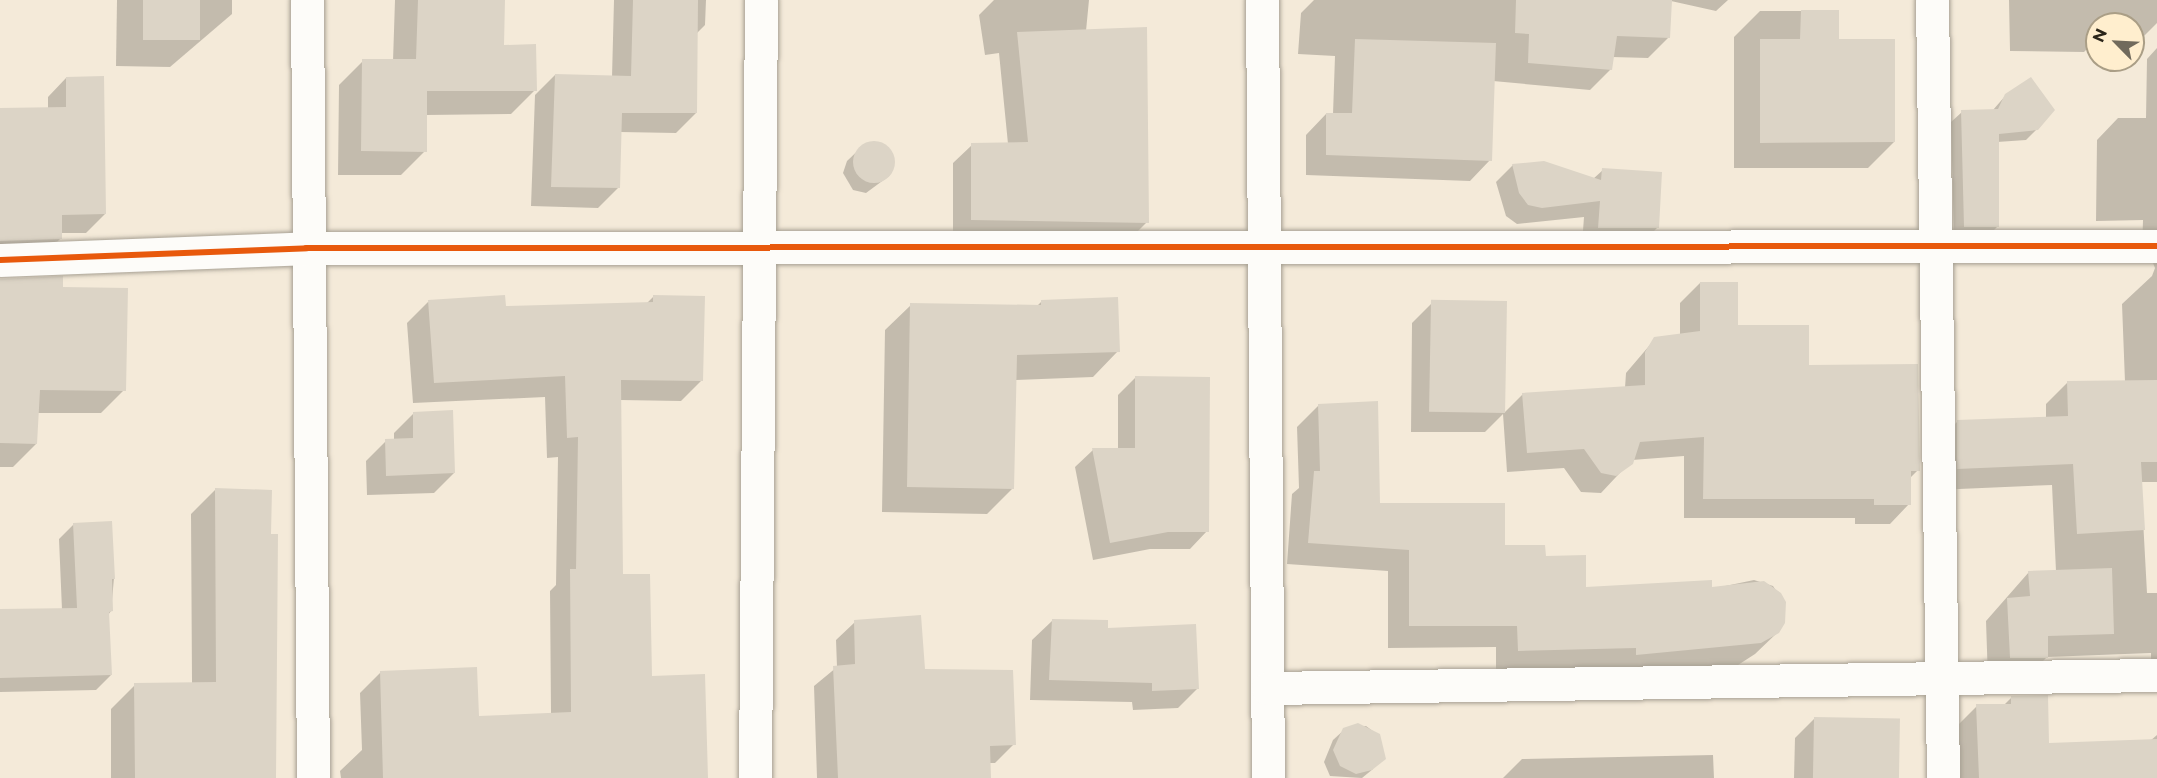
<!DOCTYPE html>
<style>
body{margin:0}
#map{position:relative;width:2157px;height:778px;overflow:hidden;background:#f4ead9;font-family:Montserrat,sans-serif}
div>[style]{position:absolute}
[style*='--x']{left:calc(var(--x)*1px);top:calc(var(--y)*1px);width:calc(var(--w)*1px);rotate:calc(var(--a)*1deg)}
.shadow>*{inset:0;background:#0003}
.building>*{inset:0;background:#dcd4c6;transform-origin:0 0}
.round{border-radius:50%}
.roads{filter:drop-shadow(0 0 2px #a7a093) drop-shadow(0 0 2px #a7a093)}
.street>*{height:33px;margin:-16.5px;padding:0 16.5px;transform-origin:16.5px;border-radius:16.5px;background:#fdfcf9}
.cycleway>*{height:6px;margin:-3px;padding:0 3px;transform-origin:3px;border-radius:3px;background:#e8590c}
span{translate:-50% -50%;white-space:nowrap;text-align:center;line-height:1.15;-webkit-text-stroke:6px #ffeece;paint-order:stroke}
.north{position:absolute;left:2085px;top:12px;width:60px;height:60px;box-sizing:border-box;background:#ffeece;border:2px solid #aa9e86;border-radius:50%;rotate:294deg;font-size:16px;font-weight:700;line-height:24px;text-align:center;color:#2b2519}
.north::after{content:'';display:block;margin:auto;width:21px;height:27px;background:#716a5c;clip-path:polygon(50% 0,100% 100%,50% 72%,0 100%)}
</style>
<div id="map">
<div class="shadow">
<div style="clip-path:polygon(117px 0,232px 0,232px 14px,170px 67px,116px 66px)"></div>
<div style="clip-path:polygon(395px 0,504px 0,503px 46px,535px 90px,511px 114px,426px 115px,425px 151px,401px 175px,338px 175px,339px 85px,363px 61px,393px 61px)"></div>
<div style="clip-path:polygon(614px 0,706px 0,705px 25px,696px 34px,696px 113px,676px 133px,620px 132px,618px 188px,598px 208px,531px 206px,535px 95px,555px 75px,612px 77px)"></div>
<div style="clip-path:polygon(994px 0,1089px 0,1086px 31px,1147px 222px,1128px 241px,953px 238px,953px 163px,972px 145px,1008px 144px,999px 53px,985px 55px,979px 15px)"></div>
<div style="clip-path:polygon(1314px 0,1728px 0,1716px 11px,1671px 1px,1669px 37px,1648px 58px,1612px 57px,1611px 69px,1590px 90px,1493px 81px,1490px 160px,1470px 181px,1306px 175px,1306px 135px,1326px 114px,1333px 114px,1335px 56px,1298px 54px,1301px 13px)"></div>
<div style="clip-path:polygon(2009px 0,2157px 0,2157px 23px,2133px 47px,2133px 24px,2097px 24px,2097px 50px,2092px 50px,2092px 44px,2084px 52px,2010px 51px)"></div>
<div style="clip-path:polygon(1760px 11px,1838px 11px,1837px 41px,1894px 142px,1868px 168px,1734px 168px,1734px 37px)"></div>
<div style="clip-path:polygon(2157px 48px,2157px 482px,2141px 482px,2147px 593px,2157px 593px,2157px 666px,2151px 667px,2151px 653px,2047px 657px,2025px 679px,1988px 680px,1986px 621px,2029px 572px,2056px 571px,2052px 485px,1936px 490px,1936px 443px,1957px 422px,2046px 418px,2046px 404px,2068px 382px,2125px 382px,2122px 304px,2152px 276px,2155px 268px,2151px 258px,2142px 251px,2143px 220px,2096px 221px,2097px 140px,2118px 118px,2146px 118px,2147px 59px)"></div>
<div style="clip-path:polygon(66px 78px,105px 214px,86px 233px,61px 233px,61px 238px,42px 257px,0 259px,0 110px,48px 109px,48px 97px)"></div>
<div style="clip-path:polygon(2006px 95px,2037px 129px,2026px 140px,1997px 142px,1997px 227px,1987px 237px,1954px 237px,1951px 122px,1962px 112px,1993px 110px)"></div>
<div style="clip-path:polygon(866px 143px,887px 147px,894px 165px,889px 176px,866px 193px,853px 190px,843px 173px,847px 161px)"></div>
<div style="clip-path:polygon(1513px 165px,1593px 179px,1603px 170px,1658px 227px,1641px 244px,1582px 244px,1584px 217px,1517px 224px,1506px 216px,1496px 182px)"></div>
<div style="clip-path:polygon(0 280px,61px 289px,124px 390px,101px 413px,37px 413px,36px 444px,13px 467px,0 467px)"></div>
<div style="clip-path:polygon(1700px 283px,1737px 327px,1807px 366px,1918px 470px,1909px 479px,1909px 504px,1890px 524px,1855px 524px,1855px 518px,1684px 518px,1684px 456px,1632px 460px,1601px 493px,1581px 492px,1564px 468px,1507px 472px,1503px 414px,1485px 432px,1411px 432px,1412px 323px,1432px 303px,1505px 412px,1523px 394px,1625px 388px,1626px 373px,1655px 339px,1680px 336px,1680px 303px)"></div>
<div style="clip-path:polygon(654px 296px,702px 380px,681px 401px,620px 400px,621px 576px,651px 677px,707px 778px,341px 778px,340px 771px,362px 750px,360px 693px,381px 672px,478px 717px,551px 714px,550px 591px,556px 585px,558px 457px,547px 458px,545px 397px,413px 403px,407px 323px,428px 302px,504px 308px,647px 303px)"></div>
<div style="clip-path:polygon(1042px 301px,1118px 351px,1093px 377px,1015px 380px,1013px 488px,987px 514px,882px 512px,885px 330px,911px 305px,1036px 307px)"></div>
<div style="clip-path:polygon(1136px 377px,1207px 531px,1190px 549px,1150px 549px,1093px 560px,1075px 467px,1093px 450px,1118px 449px,1118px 395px)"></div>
<div style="clip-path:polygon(1319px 405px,1379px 504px,1545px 558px,1585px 589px,1711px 589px,1754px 580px,1773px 586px,1784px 603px,1778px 632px,1755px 654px,1738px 665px,1496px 673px,1496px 647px,1388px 648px,1388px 571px,1287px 564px,1292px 494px,1299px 488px,1297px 427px)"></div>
<div style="clip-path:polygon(414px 413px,454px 473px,434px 493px,367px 495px,366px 461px,386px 441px,394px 440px,394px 433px)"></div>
<div style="clip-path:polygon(215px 490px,270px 536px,276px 778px,111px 778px,111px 709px,135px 685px,192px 684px,191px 514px)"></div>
<div style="clip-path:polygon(74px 524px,114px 578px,111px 611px,108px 615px,111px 675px,96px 690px,0 692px,0 610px,62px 610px,59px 539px)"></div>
<div style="clip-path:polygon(1052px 621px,1107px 629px,1198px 688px,1178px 708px,1133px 710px,1132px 702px,1030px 700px,1032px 640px)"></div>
<div style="clip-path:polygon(855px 622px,924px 670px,1014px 744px,995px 763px,989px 763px,989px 778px,817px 778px,814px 686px,837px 667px,836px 640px)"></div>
<div style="clip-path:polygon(2012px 697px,2048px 744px,2150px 741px,2157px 735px,2157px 778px,1960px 778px,1958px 725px,1977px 706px,2004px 705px)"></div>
<div style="clip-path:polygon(1815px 718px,1896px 778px,1794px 778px,1795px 738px)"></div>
<div style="clip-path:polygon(1366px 726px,1378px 735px,1373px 769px,1362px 778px,1330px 776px,1324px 762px,1333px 740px,1344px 730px)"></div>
<div style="clip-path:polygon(1713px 755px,1714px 778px,1439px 778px,1503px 778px,1522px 759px)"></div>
</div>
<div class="building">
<div style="left:143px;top:0;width:57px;height:40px"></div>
<div style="clip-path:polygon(418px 0,505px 0,504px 45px,536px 44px,537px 91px,427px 91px,427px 152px,361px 151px,362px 59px,416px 59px)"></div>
<div style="clip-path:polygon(633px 0,698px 0,697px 113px,622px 113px,620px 188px,551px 187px,555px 74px,631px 76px)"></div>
<div style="clip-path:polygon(1516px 0,1672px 0,1670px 38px,1617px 36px,1612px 70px,1528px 63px,1529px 34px,1515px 33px)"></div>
<div style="clip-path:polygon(1801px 10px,1839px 10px,1839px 39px,1895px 39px,1895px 142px,1760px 143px,1760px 39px,1800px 39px)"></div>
<div style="clip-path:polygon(1147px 27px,1149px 223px,971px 220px,971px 143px,1028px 142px,1017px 32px)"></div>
<div style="clip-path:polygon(1355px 39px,1496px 43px,1492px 161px,1326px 155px,1326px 113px,1352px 113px)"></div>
<div style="clip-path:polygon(104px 76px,106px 214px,62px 215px,62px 239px,0 241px,0 108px,66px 107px,66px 77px)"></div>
<div style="clip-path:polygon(2031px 77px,2055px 110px,2038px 130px,1999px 134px,1999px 227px,1964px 227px,1961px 110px,1998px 109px,2005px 94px)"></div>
<div class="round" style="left:853px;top:141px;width:42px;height:42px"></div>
<div style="clip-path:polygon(1544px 161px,1601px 180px,1602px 168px,1662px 172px,1659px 228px,1598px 228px,1600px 201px,1542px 208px,1528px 205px,1519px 193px,1512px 164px)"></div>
<div style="clip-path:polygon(63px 276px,63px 287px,128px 288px,126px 391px,40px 390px,37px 444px,0 443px,0 279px)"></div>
<div style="clip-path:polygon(1700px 282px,1738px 282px,1738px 325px,1809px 325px,1809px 365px,1918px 364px,1920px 471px,1911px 471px,1911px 505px,1874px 505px,1874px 499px,1703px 499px,1704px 437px,1640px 442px,1633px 464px,1616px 476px,1601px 473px,1584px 449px,1527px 453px,1522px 393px,1645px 385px,1645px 352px,1654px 337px,1700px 331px)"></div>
<div style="clip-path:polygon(505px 295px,506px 306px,653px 302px,653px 295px,705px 296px,703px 381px,621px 380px,623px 574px,650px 574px,652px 676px,705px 674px,708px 778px,383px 778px,380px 671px,477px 667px,479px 716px,571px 712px,570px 569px,576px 569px,578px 437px,567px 438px,565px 376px,434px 383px,428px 300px)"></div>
<div style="clip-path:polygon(1118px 297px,1120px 352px,1017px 355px,1014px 489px,907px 487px,910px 303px,1041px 305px,1041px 300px)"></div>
<div style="left:1507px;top:301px;width:112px;height:76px;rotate:91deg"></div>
<div style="clip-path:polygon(1135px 376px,1210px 377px,1209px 532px,1168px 532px,1110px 543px,1092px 448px,1135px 448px)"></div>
<div style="clip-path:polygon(2157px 380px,2157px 462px,2141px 462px,2145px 530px,2077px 534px,2073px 464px,1957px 469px,1957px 420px,2068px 416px,2067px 381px)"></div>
<div style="clip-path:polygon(1378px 401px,1380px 503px,1505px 503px,1505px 545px,1545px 545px,1546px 556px,1586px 555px,1586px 587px,1712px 580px,1712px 587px,1764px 581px,1781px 593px,1786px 602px,1785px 623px,1779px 633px,1761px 643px,1636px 655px,1636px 648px,1518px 651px,1517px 626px,1409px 626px,1409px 550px,1308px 543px,1314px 471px,1320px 471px,1318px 404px)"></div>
<div style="clip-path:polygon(453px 410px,455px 473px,386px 476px,385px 439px,413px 438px,413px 412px)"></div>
<div style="clip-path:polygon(215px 488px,272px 490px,271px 534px,278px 534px,276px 778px,135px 778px,134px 683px,216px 682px)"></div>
<div style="clip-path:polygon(112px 521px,115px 579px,112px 579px,113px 611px,109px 612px,112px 675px,0 678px,0 609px,77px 608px,73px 523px)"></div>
<div style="clip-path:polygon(2112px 568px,2114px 634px,2048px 636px,2048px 658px,2010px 658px,2007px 598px,2030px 596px,2028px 571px)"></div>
<div style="clip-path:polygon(921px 615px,925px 669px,1013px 670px,1016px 745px,990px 746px,991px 778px,838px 778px,833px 666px,855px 664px,854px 620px)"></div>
<div style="clip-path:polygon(1052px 619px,1108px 620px,1108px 628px,1196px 624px,1199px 689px,1152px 691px,1152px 683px,1049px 680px)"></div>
<div style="clip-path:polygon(2048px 695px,2049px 743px,2157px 739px,2157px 778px,1979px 778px,1976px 704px,2011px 704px,2011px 696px)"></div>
<div style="left:1814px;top:717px;width:86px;height:61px;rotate:1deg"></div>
<div style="clip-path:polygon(1358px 723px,1380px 734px,1386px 759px,1372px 770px,1356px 774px,1340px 766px,1333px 750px,1343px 728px)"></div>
</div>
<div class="roads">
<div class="street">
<div style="--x:307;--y:0;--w:778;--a:89.56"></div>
<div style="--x:1262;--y:0;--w:778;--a:89.56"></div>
<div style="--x:1932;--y:0;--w:778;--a:89.19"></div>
<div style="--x:0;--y:260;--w:306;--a:-2.2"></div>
<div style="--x:306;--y:248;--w:1851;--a:-0.06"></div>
<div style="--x:1268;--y:688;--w:889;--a:-0.84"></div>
<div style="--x:755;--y:778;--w:778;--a:-89.56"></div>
</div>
</div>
<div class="cycleway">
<div style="--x:0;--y:260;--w:306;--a:-2.2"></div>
<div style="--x:306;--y:248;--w:1851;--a:-0.06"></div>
</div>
<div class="north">N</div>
</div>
